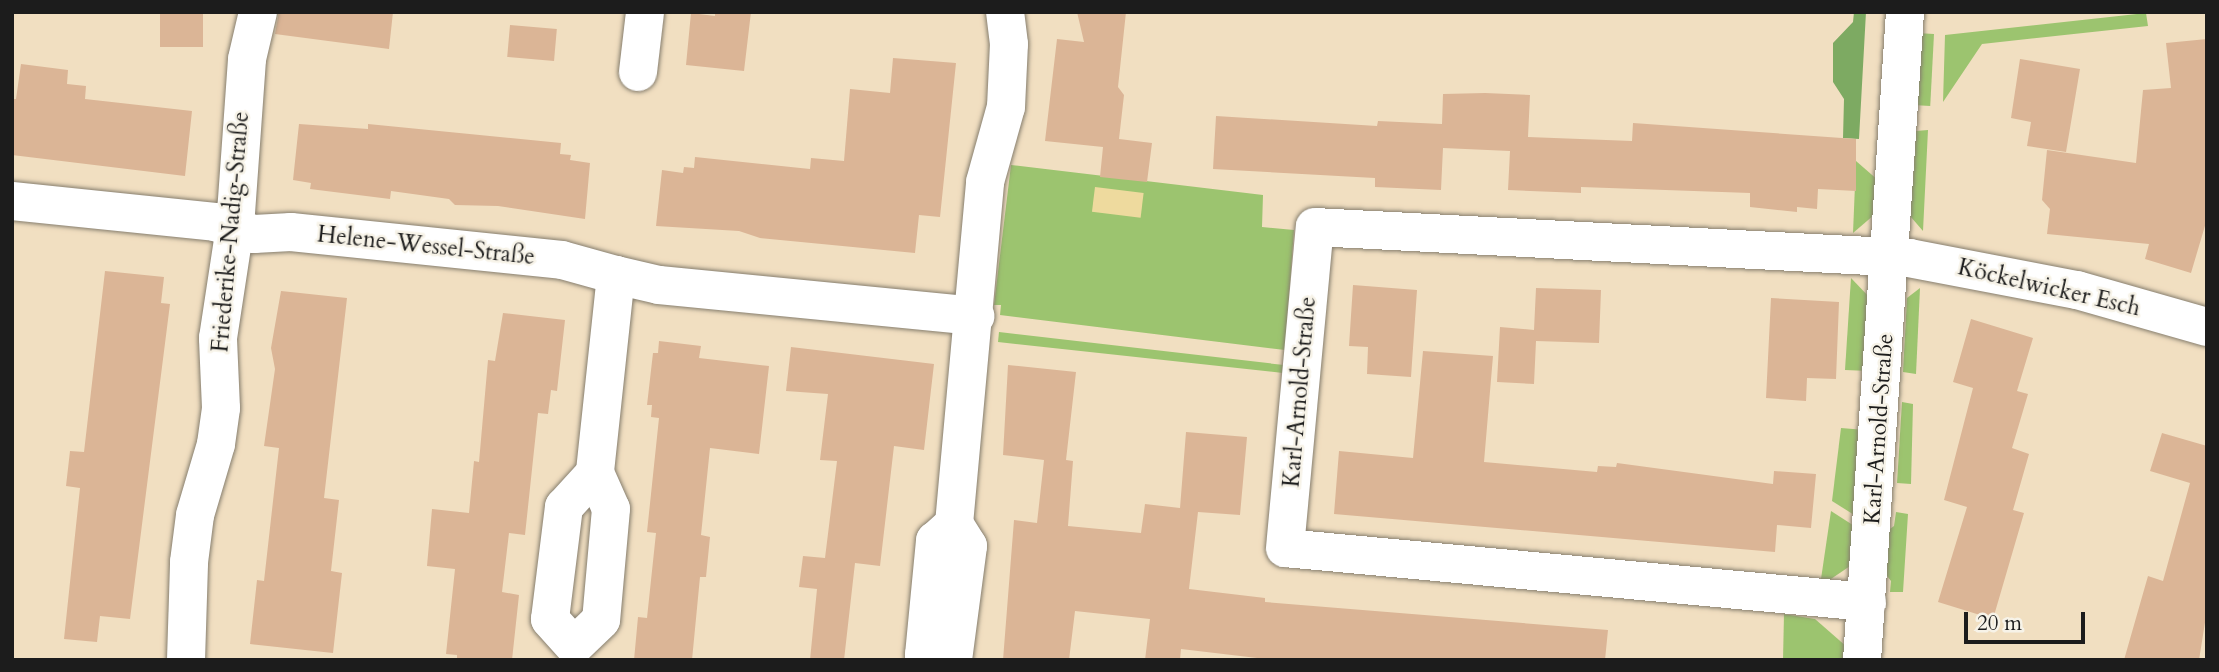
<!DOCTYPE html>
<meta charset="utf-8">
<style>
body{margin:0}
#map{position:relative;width:2219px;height:672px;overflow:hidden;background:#f1dfc1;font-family:Cardo,serif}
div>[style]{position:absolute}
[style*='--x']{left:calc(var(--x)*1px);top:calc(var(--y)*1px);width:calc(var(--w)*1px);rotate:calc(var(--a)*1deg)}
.green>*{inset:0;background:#9cc46f;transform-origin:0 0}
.forest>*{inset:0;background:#7daa62}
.sand>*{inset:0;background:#eeda9e;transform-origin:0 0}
.building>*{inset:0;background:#dbb596;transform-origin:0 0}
.roads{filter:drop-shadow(0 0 2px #867e6e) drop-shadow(0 0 2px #867e6e)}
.street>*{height:38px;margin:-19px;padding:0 19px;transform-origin:19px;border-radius:19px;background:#fff}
.secondary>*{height:38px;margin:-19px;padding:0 19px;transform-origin:19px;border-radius:19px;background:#fff}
span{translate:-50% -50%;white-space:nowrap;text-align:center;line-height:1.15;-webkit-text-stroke:5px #f7f3e8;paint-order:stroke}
.street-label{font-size:23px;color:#1c1c1c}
.frame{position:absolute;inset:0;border:14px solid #1c1c1c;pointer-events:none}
.scale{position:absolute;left:1964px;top:612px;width:121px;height:32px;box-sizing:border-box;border:4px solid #1c1c1c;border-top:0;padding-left:9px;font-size:21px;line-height:24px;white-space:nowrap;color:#1c1c1c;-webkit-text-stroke:5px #f7f3e8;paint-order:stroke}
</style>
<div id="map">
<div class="green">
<div style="clip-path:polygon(2146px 13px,2148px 26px,1982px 44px,1943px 102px,1945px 35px)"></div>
<div style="left:1934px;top:34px;width:72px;height:13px;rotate:93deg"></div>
<div style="clip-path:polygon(1928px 130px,1923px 231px,1904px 209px,1907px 187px,1913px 181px,1916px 131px)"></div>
<div style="clip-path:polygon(1856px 161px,1879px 181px,1881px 209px,1853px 233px)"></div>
<div style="clip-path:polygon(1011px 165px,1263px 195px,1262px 227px,1294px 230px,1285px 350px,1000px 315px,1001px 305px,994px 305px)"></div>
<div style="clip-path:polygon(1851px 278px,1872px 300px,1869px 371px,1845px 370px)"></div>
<div style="clip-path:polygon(1920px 288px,1916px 374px,1903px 372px,1907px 298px)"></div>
<div style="clip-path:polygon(999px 332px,1284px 365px,1283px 373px,998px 342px)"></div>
<div style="clip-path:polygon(1902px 402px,1913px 404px,1911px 484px,1897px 483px)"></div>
<div style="clip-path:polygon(1841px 428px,1865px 430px,1859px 518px,1832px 501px)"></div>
<div style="clip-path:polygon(1831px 511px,1859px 529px,1856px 562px,1828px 581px,1821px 579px)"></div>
<div style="clip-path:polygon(1896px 512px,1908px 514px,1903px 592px,1890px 592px,1891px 581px,1880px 567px,1883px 534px,1894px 526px)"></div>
<div style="clip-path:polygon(1784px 614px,1815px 619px,1847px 647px,1844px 660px,1783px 660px)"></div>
</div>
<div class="forest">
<div style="clip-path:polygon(1854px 12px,1866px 12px,1859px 139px,1843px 138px,1844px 99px,1833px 82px,1833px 43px,1853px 22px)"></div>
</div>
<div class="sand">
<div style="left:1095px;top:187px;width:49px;height:25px;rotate:7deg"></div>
</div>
<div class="building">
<div style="left:160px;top:12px;width:43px;height:35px"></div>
<div style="clip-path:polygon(279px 12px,393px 12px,389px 49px,275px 34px)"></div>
<div style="clip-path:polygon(715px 12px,751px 12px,744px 71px,686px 65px,691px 13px,715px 16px)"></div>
<div style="clip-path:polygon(1077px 12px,1126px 12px,1118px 87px,1124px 95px,1119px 139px,1152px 143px,1147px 182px,1100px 177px,1103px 147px,1045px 141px,1057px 39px,1084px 42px)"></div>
<div style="left:510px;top:25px;width:47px;height:32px;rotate:5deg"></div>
<div style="clip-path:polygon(2207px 39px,2207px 219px,2191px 273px,2145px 259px,2149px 244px,2047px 234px,2050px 209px,2042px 200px,2047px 150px,2136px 163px,2143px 90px,2171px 88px,2166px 43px)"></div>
<div style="clip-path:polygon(893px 58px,956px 63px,940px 217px,919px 215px,915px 253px,760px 238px,739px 231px,656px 226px,662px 170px,683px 173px,684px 167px,694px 168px,695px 157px,810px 169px,811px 158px,844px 161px,850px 89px,890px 93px)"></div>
<div style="clip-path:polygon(2020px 59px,2080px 69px,2066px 152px,2027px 146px,2031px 122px,2011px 118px)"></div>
<div style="clip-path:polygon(21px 64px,68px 70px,67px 84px,86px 86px,85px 99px,192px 111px,185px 176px,12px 155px,12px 99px,16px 99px)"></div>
<div style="clip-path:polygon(1485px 93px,1530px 95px,1528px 137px,1632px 141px,1633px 123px,1856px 139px,1856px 191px,1818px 189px,1817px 209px,1797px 207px,1797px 212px,1750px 207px,1750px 193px,1581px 187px,1581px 193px,1508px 190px,1510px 151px,1443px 148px,1441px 190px,1375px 187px,1375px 178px,1213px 169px,1216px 116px,1377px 126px,1378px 121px,1442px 124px,1443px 94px)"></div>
<div style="clip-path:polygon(299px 124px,368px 129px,368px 124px,561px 143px,560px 154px,571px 155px,570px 160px,590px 163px,585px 219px,498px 206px,455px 205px,449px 199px,391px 191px,390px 199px,310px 189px,311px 183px,293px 180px)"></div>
<div style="clip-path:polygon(105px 271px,164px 277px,161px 303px,170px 304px,130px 619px,100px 616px,97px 642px,64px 639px,80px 488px,66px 486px,70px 451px,84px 452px)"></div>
<div style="clip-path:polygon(1353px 285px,1417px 290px,1411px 377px,1367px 374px,1368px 347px,1349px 346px)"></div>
<div style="clip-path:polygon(1536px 288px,1601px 290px,1599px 343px,1536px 341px,1534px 384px,1497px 382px,1500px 327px,1534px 330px)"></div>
<div style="clip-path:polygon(281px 291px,347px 298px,324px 498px,339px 500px,331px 571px,342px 573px,333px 653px,250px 644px,257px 580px,264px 581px,279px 448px,264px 446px,275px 369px,271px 348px)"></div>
<div style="clip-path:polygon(1771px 298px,1839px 302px,1836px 379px,1807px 378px,1806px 401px,1766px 398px)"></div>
<div style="clip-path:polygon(503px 313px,565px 320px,557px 391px,551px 390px,548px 414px,538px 413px,525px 535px,509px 533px,502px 592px,519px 595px,512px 660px,457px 660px,457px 655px,446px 654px,455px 569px,427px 566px,432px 509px,469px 513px,474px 461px,479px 462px,488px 360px,495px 361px)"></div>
<div style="clip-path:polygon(1971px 319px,2033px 338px,2017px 391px,2028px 394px,2012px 448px,2029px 454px,2013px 510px,2024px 513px,1993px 619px,1938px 602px,1967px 507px,1944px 500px,1973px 388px,1953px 382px)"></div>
<div style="clip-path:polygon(659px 341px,701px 346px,699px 358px,769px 366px,759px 454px,710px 448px,701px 535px,710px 537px,706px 577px,700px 577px,692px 660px,634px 660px,638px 617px,647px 618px,656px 533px,647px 532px,659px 418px,651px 417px,652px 405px,647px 405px,653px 353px,658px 353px)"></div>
<div style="clip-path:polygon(791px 347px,934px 364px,924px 450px,894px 446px,880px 566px,855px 563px,844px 660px,810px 660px,817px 589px,799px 587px,803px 556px,825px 558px,837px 461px,820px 460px,828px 394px,786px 391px)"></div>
<div style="clip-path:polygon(1423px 351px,1493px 356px,1484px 462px,1597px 472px,1598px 466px,1616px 467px,1617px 463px,1773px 484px,1774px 471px,1816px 474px,1811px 528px,1777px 525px,1775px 552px,1334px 514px,1339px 451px,1413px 458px)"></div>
<div style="clip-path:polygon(1008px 365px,1076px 372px,1066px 460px,1073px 461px,1068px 526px,1141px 533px,1145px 504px,1180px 508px,1186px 432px,1247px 437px,1240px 515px,1198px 512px,1189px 589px,1265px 598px,1265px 602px,1608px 630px,1605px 660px,1275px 660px,1181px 649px,1180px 660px,1145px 660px,1150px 619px,1075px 611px,1069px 660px,1003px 660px,1014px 520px,1037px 523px,1044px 460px,1003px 455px)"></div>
<div style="clip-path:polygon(2162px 433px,2207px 446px,2207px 610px,2199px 660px,2124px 660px,2148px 576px,2163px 581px,2190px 483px,2150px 471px)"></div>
</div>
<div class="roads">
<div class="street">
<div style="--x:638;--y:72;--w:60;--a:-83.3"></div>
<div style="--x:12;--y:201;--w:204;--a:5.9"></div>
<div style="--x:215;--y:222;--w:41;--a:17.1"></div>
<div style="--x:254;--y:234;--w:37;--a:-3"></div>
<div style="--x:291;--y:232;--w:272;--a:5.9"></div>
<div style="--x:562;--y:260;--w:56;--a:15.5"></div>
<div style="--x:616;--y:275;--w:199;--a:96.1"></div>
<div style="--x:595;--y:473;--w:39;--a:66"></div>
<div style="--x:611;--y:509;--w:111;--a:95.1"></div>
<div style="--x:601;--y:620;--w:37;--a:136"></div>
<div style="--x:574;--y:646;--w:36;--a:-132"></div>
<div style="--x:550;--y:619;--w:113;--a:-82.9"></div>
<div style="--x:564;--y:507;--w:46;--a:-47.6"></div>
<div style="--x:616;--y:275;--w:44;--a:13.1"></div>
<div style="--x:659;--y:285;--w:318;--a:5.6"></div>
<div style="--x:1867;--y:602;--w:584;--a:-174.7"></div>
<div style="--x:1285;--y:548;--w:322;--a:-84.7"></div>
<div style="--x:1315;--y:227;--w:595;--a:2.99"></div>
<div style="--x:1909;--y:258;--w:171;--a:10.8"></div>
<div style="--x:2077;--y:290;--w:135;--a:15.9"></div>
<div style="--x:186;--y:660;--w:98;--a:-88.2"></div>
<div style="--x:189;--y:562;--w:47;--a:-82.7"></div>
<div style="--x:195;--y:515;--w:74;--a:-73.5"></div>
<div style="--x:216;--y:444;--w:36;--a:-82"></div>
<div style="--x:221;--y:408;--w:70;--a:-92.5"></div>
<div style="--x:218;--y:338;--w:112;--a:-81.3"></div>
<div style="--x:235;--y:227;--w:168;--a:-85.9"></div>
<div style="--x:247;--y:59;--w:48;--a:-76.8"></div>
<div style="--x:927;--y:660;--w:6;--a:-121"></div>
<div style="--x:924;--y:655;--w:115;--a:-84.5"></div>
<div style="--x:935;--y:541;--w:25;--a:-42"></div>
<div style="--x:953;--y:660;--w:115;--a:-82.5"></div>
<div style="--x:968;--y:546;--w:26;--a:-122"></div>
<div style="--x:954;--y:524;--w:343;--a:-84.8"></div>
<div style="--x:985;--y:182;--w:78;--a:-74.4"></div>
<div style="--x:1006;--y:107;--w:63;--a:-87.3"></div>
<div style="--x:1009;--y:44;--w:32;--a:-97"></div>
</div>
<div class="secondary">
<div style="--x:1862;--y:660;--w:649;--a:-86.2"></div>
</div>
</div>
<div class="street-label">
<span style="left:231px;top:232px;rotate:-85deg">Friederike-Nadig-Straße</span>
<span style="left:426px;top:246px;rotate:6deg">Helene-Wessel-Straße</span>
<span style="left:2049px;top:288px;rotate:13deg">Köckelwicker Esch</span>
<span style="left:1300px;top:392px;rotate:-85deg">Karl-Arnold-Straße</span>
<span style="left:1879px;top:429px;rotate:-86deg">Karl-Arnold-Straße</span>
</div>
<div class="frame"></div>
<div class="scale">20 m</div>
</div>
